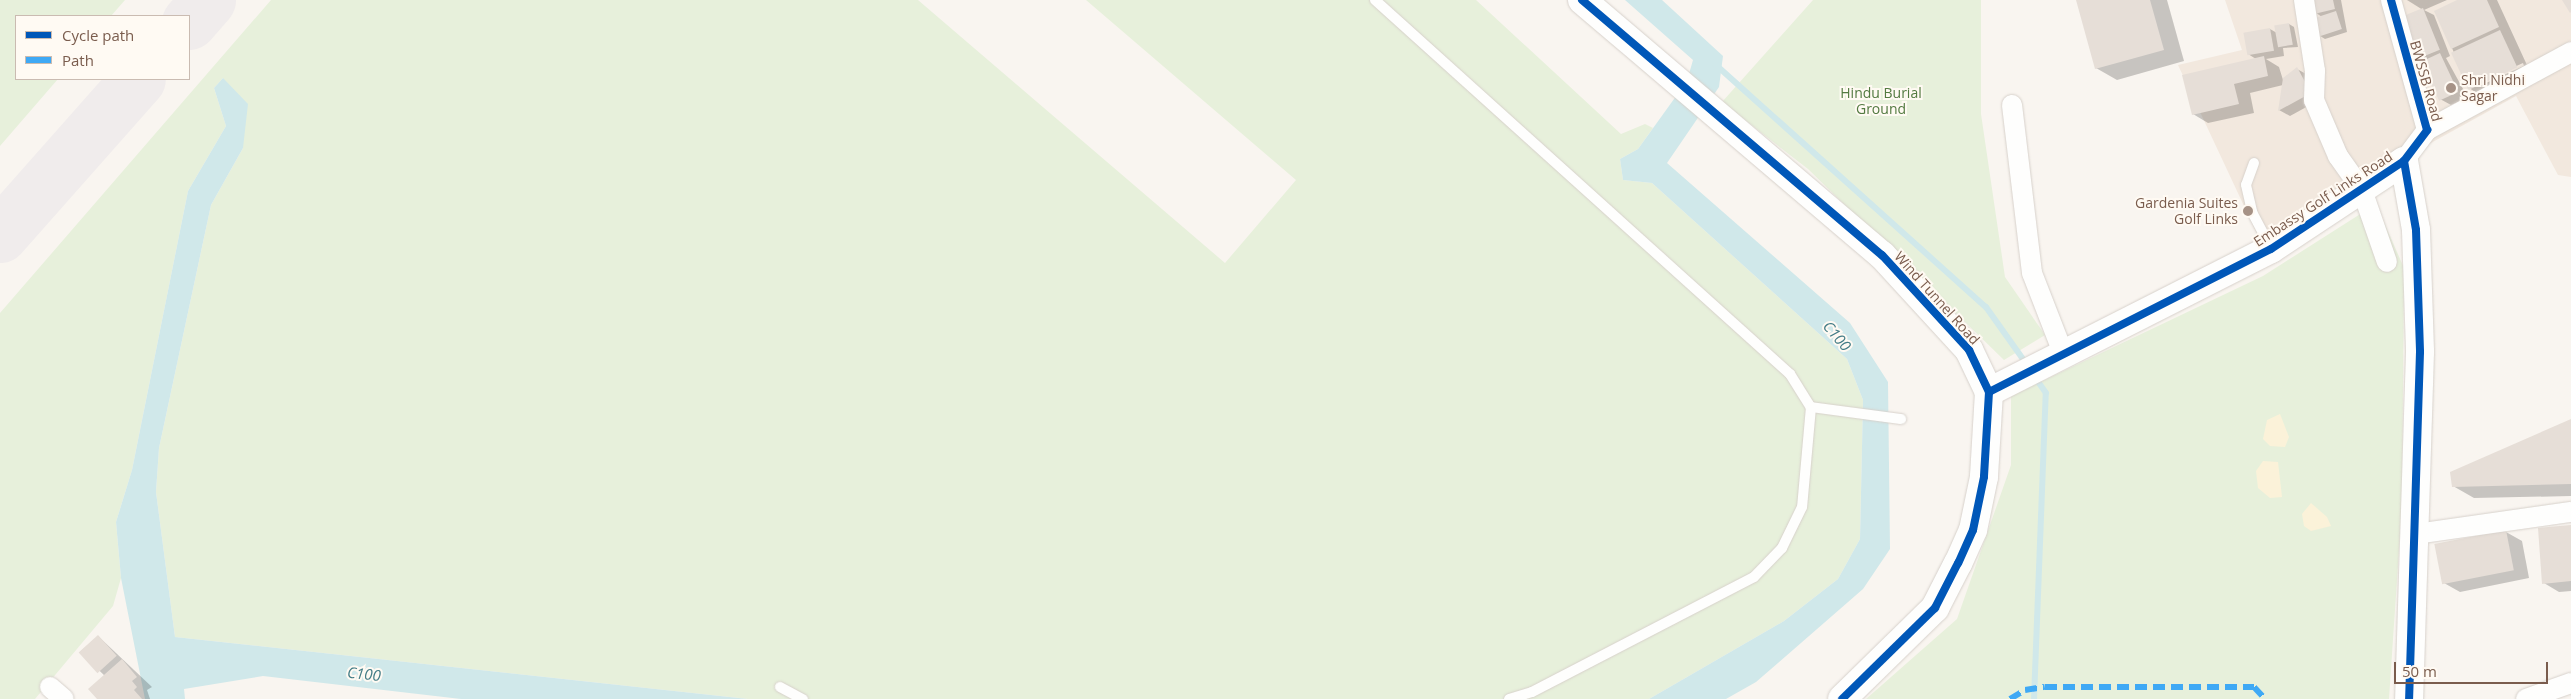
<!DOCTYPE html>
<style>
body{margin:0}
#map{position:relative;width:2571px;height:699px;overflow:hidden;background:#f9f5f0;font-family:"Open Sans",sans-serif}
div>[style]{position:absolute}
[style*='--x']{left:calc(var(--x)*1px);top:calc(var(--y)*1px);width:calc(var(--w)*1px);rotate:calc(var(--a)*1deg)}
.residential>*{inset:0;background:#f2e8de}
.green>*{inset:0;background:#e7f0db}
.sand>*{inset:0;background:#fbf2d9}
.water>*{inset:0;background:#d0e8ea}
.shadow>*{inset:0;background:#0003}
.stream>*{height:6px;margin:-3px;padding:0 3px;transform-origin:3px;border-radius:3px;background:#d0e8ea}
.taxiway>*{height:55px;margin:-27.5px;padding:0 27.5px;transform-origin:27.5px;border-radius:27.5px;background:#f0ecec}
.building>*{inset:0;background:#e6ded7;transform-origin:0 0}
.roads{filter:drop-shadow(0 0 1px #d7d1cb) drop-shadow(0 0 1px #d7d1cb)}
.lane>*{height:10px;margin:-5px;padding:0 5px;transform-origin:5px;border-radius:5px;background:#fefefd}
.street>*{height:20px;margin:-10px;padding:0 10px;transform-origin:10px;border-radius:10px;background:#fefefd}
.secondary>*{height:28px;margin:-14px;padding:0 14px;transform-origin:14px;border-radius:14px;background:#fefefd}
.quiet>*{height:6px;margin-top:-3px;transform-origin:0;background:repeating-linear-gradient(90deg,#3fa9f5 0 12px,transparent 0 18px)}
.cycleway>*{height:8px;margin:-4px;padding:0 4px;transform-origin:4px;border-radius:4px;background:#0057b8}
.dots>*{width:14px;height:14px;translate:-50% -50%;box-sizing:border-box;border:2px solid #fffaf3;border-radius:50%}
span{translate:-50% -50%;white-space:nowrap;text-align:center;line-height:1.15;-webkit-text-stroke:4px #fffaf3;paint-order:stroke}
.poi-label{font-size:14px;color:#7a5c4d}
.left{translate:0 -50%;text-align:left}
.right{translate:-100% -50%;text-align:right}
.street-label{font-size:14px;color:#7a5c4d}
.park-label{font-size:14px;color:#537a41}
.water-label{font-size:15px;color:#437c86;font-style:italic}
.legend{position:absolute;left:15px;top:15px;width:175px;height:65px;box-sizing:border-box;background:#fffaf3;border:1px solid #cabbb1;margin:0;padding:6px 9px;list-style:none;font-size:15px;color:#7a5c4d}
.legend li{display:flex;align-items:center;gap:10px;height:25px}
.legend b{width:25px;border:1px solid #cabbb1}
.scale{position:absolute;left:2394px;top:662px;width:154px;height:22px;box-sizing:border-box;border:2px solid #7a5c4d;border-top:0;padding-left:6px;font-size:15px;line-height:18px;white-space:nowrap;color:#7a5c4d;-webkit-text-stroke:4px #fffaf3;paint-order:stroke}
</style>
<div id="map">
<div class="residential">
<div style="clip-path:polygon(2225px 0,2571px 0,2571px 177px,2558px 175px,2516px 96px,2259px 238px,2178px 65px,2242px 50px)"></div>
</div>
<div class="green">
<div style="clip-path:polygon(0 0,125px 0,111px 16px,16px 16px,16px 79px,58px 79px,0 146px)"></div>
<div style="clip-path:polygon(271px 0,918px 0,1225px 263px,1296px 180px,1086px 0,1476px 0,1621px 134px,1645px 124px,1653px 128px,1638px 149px,1620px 159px,1623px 180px,1652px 183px,1847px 359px,1863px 400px,1860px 539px,1838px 579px,1784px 621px,1649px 699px,748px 699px,175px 637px,156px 492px,159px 448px,211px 205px,243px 148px,223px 78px,214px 88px,226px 126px,188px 191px,132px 470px,116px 522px,121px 578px,113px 606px,35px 699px,0 699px,0 313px)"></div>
<div style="clip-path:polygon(1813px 0,1981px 0,1981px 114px,2005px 277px,2045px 335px,2004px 360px,1808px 169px,1722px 102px)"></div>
<div style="clip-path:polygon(2376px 204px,2404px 268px,2402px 505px,2389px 699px,1866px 699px,1957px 619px,2011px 465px,2011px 396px,2263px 276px)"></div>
</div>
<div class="sand">
<div style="clip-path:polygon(2280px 414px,2289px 437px,2285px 447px,2270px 446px,2263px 439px,2267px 420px)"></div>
<div style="clip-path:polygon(2263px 461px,2278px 462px,2282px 497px,2270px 498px,2258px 488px,2256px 471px)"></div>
<div style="clip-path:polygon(2311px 503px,2327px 517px,2331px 526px,2311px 531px,2304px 526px,2302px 514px)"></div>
</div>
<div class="water">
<div style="clip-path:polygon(1625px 0,1662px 0,1723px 56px,1719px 87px,1667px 163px,1850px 323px,1888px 382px,1890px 549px,1863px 589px,1756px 682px,1726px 699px,1649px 699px,1784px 621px,1838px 579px,1860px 539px,1863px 400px,1847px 359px,1652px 183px,1623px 180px,1620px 159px,1638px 149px,1687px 81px,1693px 60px)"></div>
<div style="clip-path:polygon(223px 78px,248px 104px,243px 148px,211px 205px,159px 448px,156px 492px,175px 637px,748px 699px,461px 699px,263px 676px,184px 689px,185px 699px,145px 699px,121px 578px,116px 522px,132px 470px,188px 191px,226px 126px,214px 88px)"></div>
</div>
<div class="shadow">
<div style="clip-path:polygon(2077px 0,2167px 0,2184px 61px,2117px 80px,2096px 68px)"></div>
<div style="clip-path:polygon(2312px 0,2341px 0,2347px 32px,2325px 39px,2320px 36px,2322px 17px,2316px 13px)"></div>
<div style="clip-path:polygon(2407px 0,2447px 0,2424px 10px,2434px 15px,2450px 56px,2446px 58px,2468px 98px,2451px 105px,2440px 99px,2420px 58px,2423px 10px)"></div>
<div style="clip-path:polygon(evenodd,2460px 0,2497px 0,2532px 76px,2485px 98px,2469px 88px,2452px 48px,2460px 0,2523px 63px,2524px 66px,2477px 87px,2477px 84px,2523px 63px)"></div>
<div style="clip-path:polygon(2289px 24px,2294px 27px,2298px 47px,2283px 48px,2284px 56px,2266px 59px,2279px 67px,2283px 80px,2297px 69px,2308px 75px,2321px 99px,2290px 116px,2279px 110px,2283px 85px,2250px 93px,2254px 113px,2208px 123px,2193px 114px,2256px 59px,2248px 54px,2270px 29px,2277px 33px)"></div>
<div style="clip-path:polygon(2571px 420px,2571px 496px,2474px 498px,2453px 486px,2451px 473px)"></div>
<div style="clip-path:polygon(2571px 526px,2571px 591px,2559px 592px,2544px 583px)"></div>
<div style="clip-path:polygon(2506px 532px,2522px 541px,2529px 578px,2460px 592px,2444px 583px)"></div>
<div style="clip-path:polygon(98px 636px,152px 687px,147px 690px,150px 699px,98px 699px,105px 676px,80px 652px)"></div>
</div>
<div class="stream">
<div style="--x:1716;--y:65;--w:363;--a:41.9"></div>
<div style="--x:1986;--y:307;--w:72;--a:54.6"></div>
<div style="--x:2034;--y:699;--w:306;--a:-87.8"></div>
<div style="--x:2046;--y:393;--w:19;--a:-125"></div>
</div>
<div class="taxiway">
<div style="--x:189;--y:22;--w:29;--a:-49"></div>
<div style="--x:0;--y:235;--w:208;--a:-48.5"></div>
</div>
<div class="building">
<div style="clip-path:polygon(2076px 0,2150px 0,2164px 50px,2095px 69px)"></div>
<div style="clip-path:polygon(2311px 0,2333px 0,2335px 9px,2314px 14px)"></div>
<div style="clip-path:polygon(2457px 0,2487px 0,2499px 27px,2451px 49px,2434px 11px)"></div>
<div style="clip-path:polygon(2562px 0,2571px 0,2571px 12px,2570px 13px)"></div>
<div style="left:2423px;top:8px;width:45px;height:22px;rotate:68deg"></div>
<div style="left:2336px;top:11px;width:19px;height:24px;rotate:72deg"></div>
<div style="left:2289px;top:23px;width:22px;height:15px;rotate:80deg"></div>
<div style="left:2270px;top:28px;width:23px;height:27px;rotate:80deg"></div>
<div style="left:2500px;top:30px;width:41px;height:54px;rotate:65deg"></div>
<div style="left:2440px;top:53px;width:43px;height:21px;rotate:65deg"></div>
<div style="clip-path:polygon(2264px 56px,2268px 76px,2234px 84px,2239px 104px,2192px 115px,2182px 75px)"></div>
<div style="clip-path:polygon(2297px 67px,2311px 93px,2278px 111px,2283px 78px)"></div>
<div style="clip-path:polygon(2571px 419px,2571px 484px,2452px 487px,2450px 472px)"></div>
<div style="clip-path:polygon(2571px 525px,2571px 581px,2542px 584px,2538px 528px)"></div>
<div style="left:2506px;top:530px;width:41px;height:73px;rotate:79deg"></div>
<div style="left:98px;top:635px;width:28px;height:26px;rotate:48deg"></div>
<div style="clip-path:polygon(122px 659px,137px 677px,132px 681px,137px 687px,134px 690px,142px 699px,97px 699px,88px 689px)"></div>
</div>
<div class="roads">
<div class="lane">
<div style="--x:1375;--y:0;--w:559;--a:42.03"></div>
<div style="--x:1790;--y:374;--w:39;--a:58"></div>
<div style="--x:1811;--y:407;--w:100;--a:95.1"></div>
<div style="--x:1802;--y:507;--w:46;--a:116"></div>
<div style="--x:1782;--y:548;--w:40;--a:134"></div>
<div style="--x:1754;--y:577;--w:250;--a:152.6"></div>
<div style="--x:1532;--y:692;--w:24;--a:163"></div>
<div style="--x:2254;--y:163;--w:23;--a:110"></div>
<div style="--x:2246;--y:185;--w:28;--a:77"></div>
<div style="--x:2252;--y:212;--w:41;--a:62.2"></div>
<div style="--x:1811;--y:407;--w:91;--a:7.6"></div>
<div style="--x:780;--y:687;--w:26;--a:28"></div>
</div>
<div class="street">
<div style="--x:2304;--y:0;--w:72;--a:81.2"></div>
<div style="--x:2315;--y:71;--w:29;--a:92"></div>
<div style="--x:2314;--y:100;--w:61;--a:66.8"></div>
<div style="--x:2338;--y:156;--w:42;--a:54.8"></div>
<div style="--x:2362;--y:190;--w:76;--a:70.9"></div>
<div style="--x:2391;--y:0;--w:135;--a:74.5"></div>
<div style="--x:2427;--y:130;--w:39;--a:127"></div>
<div style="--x:2012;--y:105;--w:169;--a:83.2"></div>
<div style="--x:2032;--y:273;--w:86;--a:68.8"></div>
<div style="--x:2427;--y:130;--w:164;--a:-28.4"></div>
<div style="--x:2416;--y:534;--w:157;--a:-8.1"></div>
<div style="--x:50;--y:687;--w:18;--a:41"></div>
<div style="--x:2526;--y:699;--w:48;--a:-19.6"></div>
</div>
<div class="secondary">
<div style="--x:1582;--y:0;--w:394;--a:40.4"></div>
<div style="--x:1882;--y:255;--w:129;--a:47.5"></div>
<div style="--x:1969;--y:350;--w:47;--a:64.5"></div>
<div style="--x:1989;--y:392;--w:85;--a:93.4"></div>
<div style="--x:1984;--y:477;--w:54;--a:101.7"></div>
<div style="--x:1973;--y:530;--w:36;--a:114"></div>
<div style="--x:1958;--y:563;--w:51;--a:117.1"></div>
<div style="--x:1935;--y:608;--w:130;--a:135.6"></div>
<div style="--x:1989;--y:392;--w:316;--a:-26.9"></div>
<div style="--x:2271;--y:249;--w:159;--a:-33.5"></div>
<div style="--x:2404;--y:161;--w:70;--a:80.1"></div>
<div style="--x:2416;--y:230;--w:122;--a:88.1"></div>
<div style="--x:2420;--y:352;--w:347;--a:91.8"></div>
</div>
</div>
<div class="quiet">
<div style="--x:2010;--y:699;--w:17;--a:-31"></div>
<div style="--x:2025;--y:690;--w:20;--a:-9"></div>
<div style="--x:2045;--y:687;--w:209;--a:0"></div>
<div style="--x:2254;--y:687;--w:16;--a:47"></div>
</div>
<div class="cycleway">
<div style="--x:1582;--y:0;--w:394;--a:40.4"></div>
<div style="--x:1882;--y:255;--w:129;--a:47.5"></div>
<div style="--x:1969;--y:350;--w:47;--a:64.5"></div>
<div style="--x:1989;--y:392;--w:85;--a:93.4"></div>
<div style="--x:1984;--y:477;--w:54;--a:101.7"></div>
<div style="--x:1973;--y:530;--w:36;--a:114"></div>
<div style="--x:1958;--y:563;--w:51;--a:117.1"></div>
<div style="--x:1935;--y:608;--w:130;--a:135.6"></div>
<div style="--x:2404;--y:161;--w:70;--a:80.1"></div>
<div style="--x:2416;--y:230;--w:122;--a:88.1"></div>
<div style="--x:2420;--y:352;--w:347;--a:91.8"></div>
<div style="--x:1989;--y:392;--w:316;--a:-26.9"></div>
<div style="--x:2271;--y:249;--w:159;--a:-33.5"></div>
<div style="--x:2404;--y:161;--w:39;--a:-53"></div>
<div style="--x:2427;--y:130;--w:135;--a:-105.5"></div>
</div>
<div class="dots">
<div style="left:2451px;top:88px;background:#a69286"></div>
<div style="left:2248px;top:211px;background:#a69286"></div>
</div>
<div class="poi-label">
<span class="left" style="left:2461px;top:88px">Shri Nidhi<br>Sagar</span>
<span class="right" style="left:2238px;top:211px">Gardenia Suites<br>Golf Links</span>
</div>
<div class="street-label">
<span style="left:2426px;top:81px;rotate:74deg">BWSSB Road</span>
<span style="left:2323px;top:199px;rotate:-33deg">Embassy Golf Links Road</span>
<span style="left:1937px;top:298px;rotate:48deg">Wind Tunnel Road</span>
</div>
<div class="park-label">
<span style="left:1881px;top:101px">Hindu Burial<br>Ground</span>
</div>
<div class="water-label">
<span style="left:1837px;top:336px;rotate:49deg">C100</span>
<span style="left:364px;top:674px;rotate:6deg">C100</span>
</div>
<ul class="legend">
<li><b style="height:6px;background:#0057b8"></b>Cycle path</li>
<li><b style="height:6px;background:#3fa9f5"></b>Path</li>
</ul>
<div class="scale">50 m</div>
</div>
